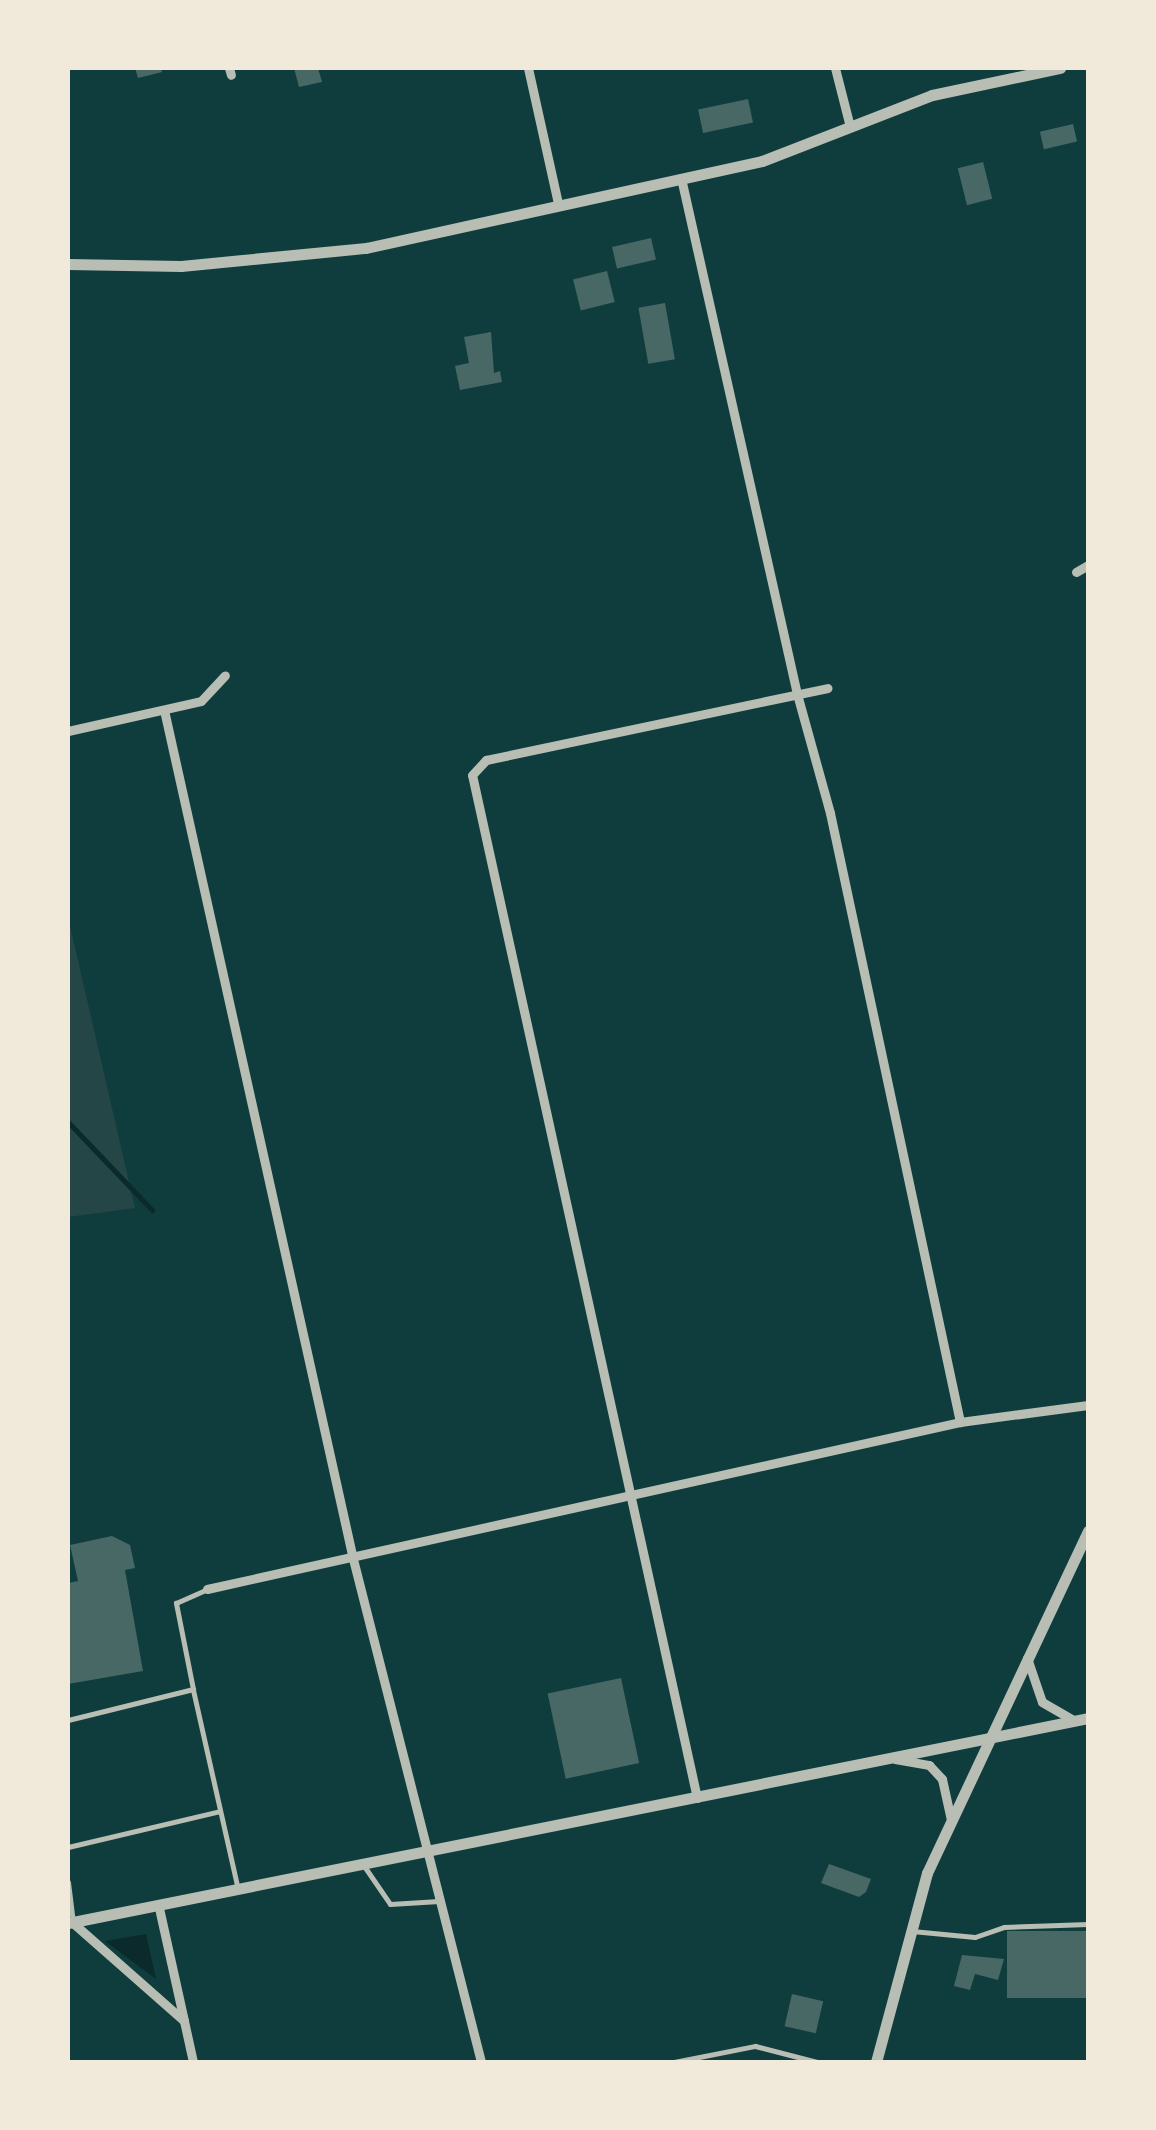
<!DOCTYPE html>
<style>
body{margin:0}
#map{position:relative;width:1156px;height:2130px;overflow:hidden;background:#0f3d3e;font-family:"Titillium Web",sans-serif}
div>[style]{position:absolute}
[style*='--x']{left:calc(var(--x)*1px);top:calc(var(--y)*1px);width:calc(var(--w)*1px);rotate:calc(var(--a)*1deg)}
.green>*{inset:0;background:#244646}
.water>*{inset:0;background:#0a2a2b}
.stream>*{height:5px;margin:-2.5px;padding:0 2.5px;transform-origin:2.5px;border-radius:2.5px;background:#0a2a2b}
.building>*{inset:0;background:#486865;transform-origin:0 0}
.service>*{height:5px;margin:-2.5px;padding:0 2.5px;transform-origin:2.5px;border-radius:2.5px;background:#b8beb3}
.minor>*{height:9px;margin:-4.5px;padding:0 4.5px;transform-origin:4.5px;border-radius:4.5px;background:#b8beb3}
.tertiary>*{height:11px;margin:-5.5px;padding:0 5.5px;transform-origin:5.5px;border-radius:5.5px;background:#b8beb3}
span{translate:-50% -50%;white-space:nowrap;text-align:center;line-height:1.15;-webkit-text-stroke:9px #f1e9da;paint-order:stroke}
.frame{position:absolute;inset:0;border:70px solid #f1e9da;pointer-events:none}
</style>
<div id="map">
<div class="green">
<div style="clip-path:polygon(68px 917px,135px 1208px,68px 1217px)"></div>
</div>
<div class="water">
<div style="clip-path:polygon(146px 1934px,156px 1979px,105px 1941px)"></div>
</div>
<div class="stream">
<div style="--x:68;--y:1122;--w:122;--a:46.3"></div>
</div>
<div class="building">
<div style="clip-path:polygon(135px 68px,161px 68px,162px 72px,138px 78px)"></div>
<div style="clip-path:polygon(294px 68px,318px 68px,322px 82px,299px 87px)"></div>
<div style="left:748px;top:99px;width:24px;height:51px;rotate:78deg"></div>
<div style="left:1073px;top:124px;width:18px;height:34px;rotate:77deg"></div>
<div style="left:983px;top:162px;width:38px;height:26px;rotate:76deg"></div>
<div style="left:651px;top:238px;width:22px;height:40px;rotate:77deg"></div>
<div style="left:607px;top:271px;width:32px;height:35px;rotate:76deg"></div>
<div style="left:665px;top:303px;width:57px;height:27px;rotate:80deg"></div>
<div style="clip-path:polygon(491px 332px,494px 373px,500px 371px,502px 382px,460px 390px,455px 366px,469px 363px,464px 337px)"></div>
<div style="clip-path:polygon(112px 1536px,130px 1545px,135px 1568px,125px 1570px,143px 1671px,68px 1684px,68px 1583px,78px 1581px,70px 1545px)"></div>
<div style="left:621px;top:1678px;width:87px;height:75px;rotate:78deg"></div>
<div style="clip-path:polygon(829px 1864px,871px 1879px,866px 1892px,859px 1897px,821px 1883px)"></div>
<div style="left:1088px;top:1931px;width:67px;height:81px;rotate:90deg"></div>
<div style="clip-path:polygon(962px 1955px,1004px 1959px,998px 1980px,975px 1974px,970px 1990px,954px 1986px)"></div>
<div style="left:792px;top:1994px;width:32px;height:33px;rotate:13deg"></div>
</div>
<div class="service">
<div style="--x:193;--y:1690;--w:204;--a:77.3"></div>
<div style="--x:68;--y:1720;--w:129;--a:-13.9"></div>
<div style="--x:193;--y:1689;--w:88;--a:-101.2"></div>
<div style="--x:176;--y:1603;--w:34;--a:-24"></div>
<div style="--x:68;--y:1847;--w:156;--a:-13.3"></div>
<div style="--x:364;--y:1866;--w:46;--a:55.6"></div>
<div style="--x:390;--y:1904;--w:49;--a:-3.5"></div>
<div style="--x:68;--y:1882;--w:38;--a:83"></div>
<div style="--x:912;--y:1931;--w:63;--a:5.4"></div>
<div style="--x:975;--y:1937;--w:31;--a:-19"></div>
<div style="--x:1004;--y:1927;--w:84;--a:-2"></div>
<div style="--x:674;--y:2062;--w:83;--a:-11.2"></div>
<div style="--x:755;--y:2046;--w:64;--a:14.5"></div>
</div>
<div class="minor">
<div style="--x:229;--y:68;--w:7;--a:74"></div>
<div style="--x:528;--y:68;--w:138;--a:77.5"></div>
<div style="--x:835;--y:68;--w:57;--a:75.7"></div>
<div style="--x:681;--y:178;--w:529;--a:77.33"></div>
<div style="--x:797;--y:694;--w:123;--a:74.5"></div>
<div style="--x:830;--y:813;--w:623;--a:77.95"></div>
<div style="--x:1076;--y:572;--w:14;--a:-30"></div>
<div style="--x:164;--y:710;--w:870;--a:77.45"></div>
<div style="--x:353;--y:1559;--w:519;--a:75.72"></div>
<div style="--x:68;--y:731;--w:136;--a:-12.7"></div>
<div style="--x:201;--y:701;--w:35;--a:-47"></div>
<div style="--x:207;--y:1589;--w:771;--a:-12.5"></div>
<div style="--x:960;--y:1422;--w:129;--a:-7.6"></div>
<div style="--x:1027;--y:1658;--w:46;--a:71.2"></div>
<div style="--x:1042;--y:1702;--w:36;--a:30"></div>
<div style="--x:895;--y:1759;--w:35;--a:10"></div>
<div style="--x:929;--y:1765;--w:19;--a:47"></div>
<div style="--x:942;--y:1779;--w:42;--a:77.6"></div>
<div style="--x:697;--y:1798;--w:1047;--a:-102.4"></div>
<div style="--x:472;--y:775;--w:21;--a:-47"></div>
<div style="--x:486;--y:760;--w:349;--a:-11.9"></div>
<div style="--x:159;--y:1908;--w:116;--a:77.5"></div>
<div style="--x:73;--y:1923;--w:148;--a:41.4"></div>
<div style="--x:184;--y:2021;--w:42;--a:77.6"></div>
</div>
<div class="tertiary">
<div style="--x:68;--y:264;--w:113;--a:1"></div>
<div style="--x:181;--y:266;--w:186;--a:-5.6"></div>
<div style="--x:366;--y:248;--w:405;--a:-12.4"></div>
<div style="--x:762;--y:161;--w:182;--a:-21.2"></div>
<div style="--x:932;--y:95;--w:131;--a:-11.9"></div>
<div style="--x:68;--y:1923;--w:1040;--a:-11.36"></div>
<div style="--x:876;--y:2062;--w:196;--a:-74.9"></div>
<div style="--x:927;--y:1873;--w:378;--a:-64.8"></div>
</div>
<div class="frame"></div>
</div>
